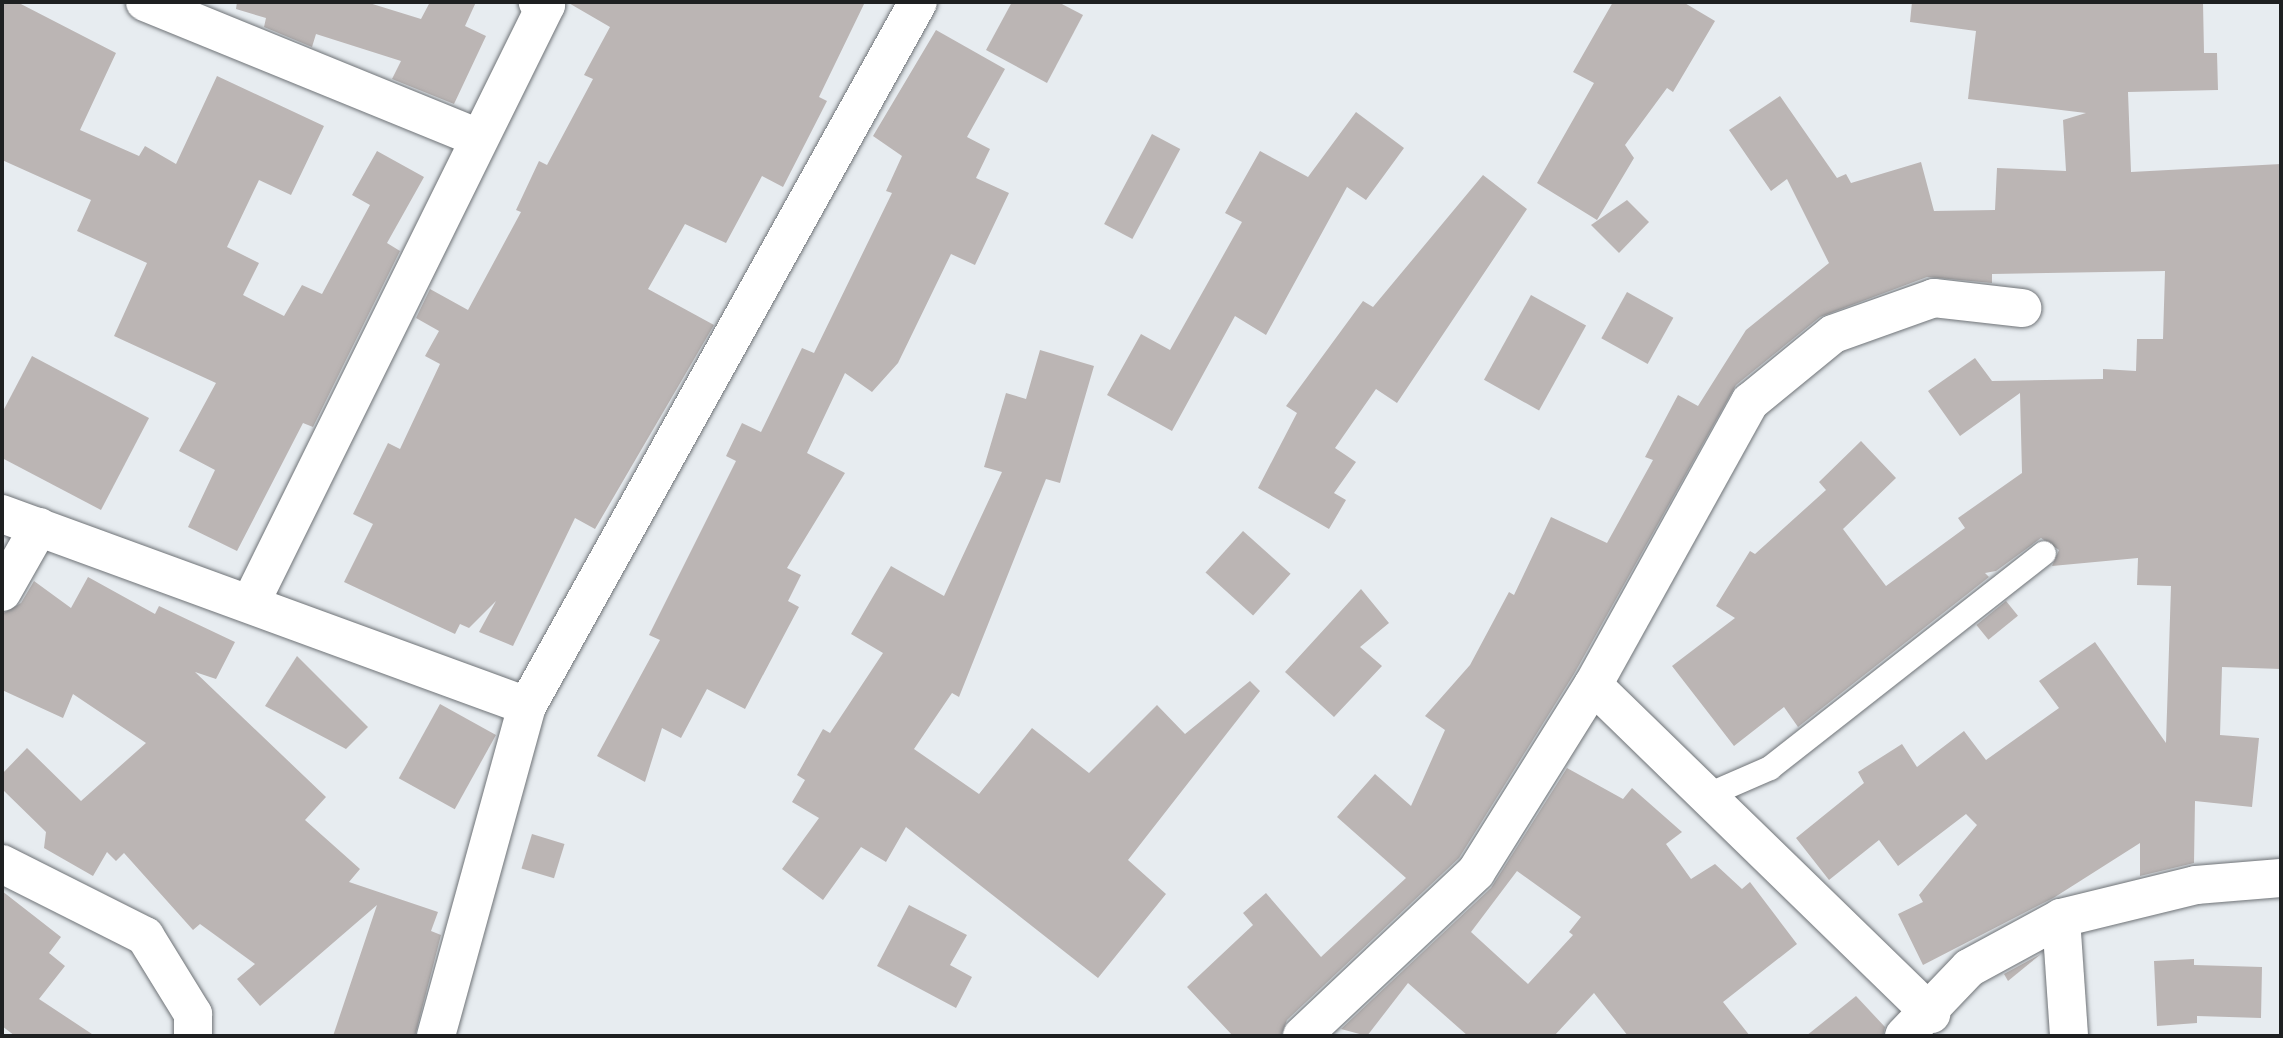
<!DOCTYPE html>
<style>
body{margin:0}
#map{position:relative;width:2283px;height:1038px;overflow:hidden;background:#e7ecf0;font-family:"Roboto Condensed",sans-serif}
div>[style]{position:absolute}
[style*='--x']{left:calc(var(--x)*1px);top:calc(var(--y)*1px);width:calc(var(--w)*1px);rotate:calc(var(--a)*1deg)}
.building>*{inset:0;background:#bbb5b4;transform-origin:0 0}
.roads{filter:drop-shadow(0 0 2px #6f7377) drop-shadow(0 0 2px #6f7377)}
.lane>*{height:24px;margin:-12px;padding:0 12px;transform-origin:12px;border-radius:12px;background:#fff}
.street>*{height:38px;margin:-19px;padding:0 19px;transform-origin:19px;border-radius:19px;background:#fff}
span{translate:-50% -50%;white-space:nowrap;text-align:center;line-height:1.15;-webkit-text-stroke:7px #f5f9fd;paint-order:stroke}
.frame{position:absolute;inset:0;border:4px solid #1e2021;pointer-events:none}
</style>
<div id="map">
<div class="building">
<div style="clip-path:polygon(2px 2px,17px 2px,116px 53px,80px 130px,139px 156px,145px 146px,176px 164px,217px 76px,324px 126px,291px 195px,259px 180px,227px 247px,259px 263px,243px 295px,284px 316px,302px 285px,322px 294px,370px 205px,352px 195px,377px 151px,424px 177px,387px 243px,400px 251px,343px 366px,313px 427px,303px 423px,237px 551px,188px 527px,215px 470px,179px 451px,216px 383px,114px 336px,147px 263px,77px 231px,91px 200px,2px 160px)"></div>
<div style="clip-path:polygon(237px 2px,366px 2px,421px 19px,430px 2px,476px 2px,465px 26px,486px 36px,454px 104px,392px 79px,401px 61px,316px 34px,312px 47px,264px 27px,266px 18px,236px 9px)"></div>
<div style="clip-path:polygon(567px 2px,865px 2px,819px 97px,827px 101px,783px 187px,762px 176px,726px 243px,685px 224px,648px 289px,714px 325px,595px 529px,575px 518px,513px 646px,479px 632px,496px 601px,469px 628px,460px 624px,455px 634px,344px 582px,373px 524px,353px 514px,388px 443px,400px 449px,440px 364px,425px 356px,439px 331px,416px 318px,430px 289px,468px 310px,521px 212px,516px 210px,539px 161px,547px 165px,593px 79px,584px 75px,610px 27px)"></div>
<div style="clip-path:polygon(1012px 2px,1058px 2px,1083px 15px,1047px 83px,986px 50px)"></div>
<div style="clip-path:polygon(1613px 2px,1683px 2px,1715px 21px,1673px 92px,1667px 88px,1625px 145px,1634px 158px,1597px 220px,1537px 183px,1594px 83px,1573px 72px)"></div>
<div style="clip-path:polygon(1912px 2px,2203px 2px,2204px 53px,2217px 53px,2218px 90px,2128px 92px,2131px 172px,2281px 164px,2281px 669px,2222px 667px,2220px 735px,2259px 738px,2252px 807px,2195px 801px,2194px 863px,2140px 876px,2140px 843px,2055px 897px,1923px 965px,1898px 914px,1923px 902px,1919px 895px,1977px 825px,1966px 814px,1898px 866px,1879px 840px,1829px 880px,1796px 838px,1864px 783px,1858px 772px,1902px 744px,1917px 767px,1964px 731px,1986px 760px,2059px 708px,2039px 681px,2095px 642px,2166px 743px,2171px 586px,2137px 585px,2138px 558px,2052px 566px,2059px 550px,2041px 538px,1996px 571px,1985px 573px,1989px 577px,1798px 727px,1784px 707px,1734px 746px,1672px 666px,1735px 618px,1716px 606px,1750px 551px,1755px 554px,1826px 490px,1819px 482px,1861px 441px,1896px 478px,1843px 529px,1886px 586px,1965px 528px,1958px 518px,2022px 473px,2020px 393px,1960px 436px,1928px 391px,1975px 358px,1992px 381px,2103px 379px,2103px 369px,2136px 371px,2137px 339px,2163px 339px,2165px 271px,1992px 274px,1992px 283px,1927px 277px,1820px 317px,1736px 385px,1574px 674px,1459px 858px,1287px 1020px,1281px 1036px,1233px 1036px,1187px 987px,1253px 925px,1243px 913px,1266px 893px,1321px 957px,1406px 878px,1337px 817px,1375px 774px,1411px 806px,1445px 730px,1425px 716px,1470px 665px,1509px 592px,1514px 595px,1551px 517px,1607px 543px,1653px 460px,1645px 457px,1678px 395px,1698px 406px,1746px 330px,1829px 263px,1787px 179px,1771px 191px,1729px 130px,1780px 96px,1837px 178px,1846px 174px,1851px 183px,1921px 162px,1934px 211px,1995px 210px,1997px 168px,2066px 171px,2063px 120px,2086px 113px,1968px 99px,1976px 31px,1910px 22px)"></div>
<div style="clip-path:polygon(936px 30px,1005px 69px,967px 137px,990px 149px,976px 178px,1009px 193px,975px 265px,951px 254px,898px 363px,872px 392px,845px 373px,807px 453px,845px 473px,787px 568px,801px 575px,788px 601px,799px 607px,745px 709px,707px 689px,681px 738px,662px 728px,645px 782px,597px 756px,660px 640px,649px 635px,736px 461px,726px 456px,742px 423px,761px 432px,802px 348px,814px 353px,892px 193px,886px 191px,902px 156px,873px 136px)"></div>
<div style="clip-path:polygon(1356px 112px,1404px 148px,1366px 200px,1347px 187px,1266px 335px,1235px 316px,1172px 431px,1107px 395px,1141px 334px,1170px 350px,1242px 222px,1225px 213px,1260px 151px,1308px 177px)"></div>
<div style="left:1152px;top:134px;width:32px;height:102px;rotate:28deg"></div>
<div style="clip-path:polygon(1483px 175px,1527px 209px,1397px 403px,1376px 389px,1335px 448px,1356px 462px,1334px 493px,1346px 500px,1329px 529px,1258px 488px,1297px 413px,1286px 406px,1363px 301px,1373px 307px)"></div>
<div style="clip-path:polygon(1627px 200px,1649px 222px,1619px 253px,1591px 225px)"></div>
<div style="left:1627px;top:292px;width:53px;height:53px;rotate:29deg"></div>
<div style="left:1531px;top:295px;width:63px;height:97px;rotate:29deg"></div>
<div style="clip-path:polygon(1040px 350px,1094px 366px,1060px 483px,1046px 479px,959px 697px,952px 693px,914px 749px,979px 794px,1032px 728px,1089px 773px,1157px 705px,1185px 734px,1250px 681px,1260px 691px,1128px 860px,1166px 894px,1098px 978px,906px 827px,886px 862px,861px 847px,823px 900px,782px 869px,819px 818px,792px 802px,805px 780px,797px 775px,823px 729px,830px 733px,883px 653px,851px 634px,891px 566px,944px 596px,1002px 472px,984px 467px,1006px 393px,1026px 399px)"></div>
<div style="clip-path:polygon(32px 356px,149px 418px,101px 510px,2px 458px,2px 413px)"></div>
<div style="left:1243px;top:531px;width:64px;height:56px;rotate:42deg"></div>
<div style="clip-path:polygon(88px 577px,155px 614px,159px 606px,235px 642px,216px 679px,195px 672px,326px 797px,305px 820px,360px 869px,349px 882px,438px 912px,431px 931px,441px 935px,415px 1036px,333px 1036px,377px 905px,260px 1006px,237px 979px,255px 964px,200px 924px,193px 930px,124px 853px,116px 861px,107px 852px,93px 876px,44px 848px,46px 832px,2px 789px,2px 774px,27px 748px,81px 801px,146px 743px,73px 694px,63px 718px,2px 690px,2px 614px,21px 603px,34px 581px,71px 608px)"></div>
<div style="clip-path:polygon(1361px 589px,1389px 623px,1360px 647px,1382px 666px,1334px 717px,1285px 672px)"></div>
<div style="left:2006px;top:601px;width:19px;height:38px;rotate:51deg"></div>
<div style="clip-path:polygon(297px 656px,368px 727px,346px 749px,265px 706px)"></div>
<div style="left:440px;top:704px;width:64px;height:85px;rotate:29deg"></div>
<div style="clip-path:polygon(evenodd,1567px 768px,1623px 799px,1632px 788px,1682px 832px,1666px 844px,1691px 879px,1715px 864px,1742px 889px,1750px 882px,1797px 944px,1723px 1002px,1750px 1036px,1628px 1036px,1594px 993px,1554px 1036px,1468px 1036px,1408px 983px,1367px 1036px,1341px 1029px,1491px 888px,1567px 768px,1517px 871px,1581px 917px,1569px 932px,1573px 935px,1528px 984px,1471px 932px,1517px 871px)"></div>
<div style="left:532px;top:834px;width:34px;height:36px;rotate:17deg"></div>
<div style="clip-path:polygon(2px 891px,61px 937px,49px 953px,65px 966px,39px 999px,95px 1036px,15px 1036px,2px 1026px)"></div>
<div style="clip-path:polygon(909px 905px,967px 935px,950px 965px,972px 977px,956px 1008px,877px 966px)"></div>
<div style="clip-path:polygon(2041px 954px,2008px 981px,2004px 974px)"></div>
<div style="clip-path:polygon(2194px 959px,2194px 965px,2262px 967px,2261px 1018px,2197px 1016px,2197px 1023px,2157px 1026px,2154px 961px)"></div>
<div style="clip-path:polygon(1856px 996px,1885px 1027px,1883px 1036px,1806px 1036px)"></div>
</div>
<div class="roads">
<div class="lane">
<div style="--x:1706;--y:796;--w:70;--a:-23.6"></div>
<div style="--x:1770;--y:768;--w:348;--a:-38.1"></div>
</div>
<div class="street">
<div style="--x:145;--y:2;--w:360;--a:22.2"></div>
<div style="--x:2;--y:514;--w:559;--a:20.09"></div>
<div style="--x:2;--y:592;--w:75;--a:-60.4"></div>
<div style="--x:252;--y:600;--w:664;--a:-63.71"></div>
<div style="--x:546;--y:5;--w:9;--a:-159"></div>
<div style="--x:1593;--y:685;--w:324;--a:-61"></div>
<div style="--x:1750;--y:402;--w:107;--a:-39.3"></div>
<div style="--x:1833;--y:334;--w:107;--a:-19.6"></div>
<div style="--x:1934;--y:298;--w:89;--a:6.5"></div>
<div style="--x:2;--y:864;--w:160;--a:26.7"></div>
<div style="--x:145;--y:936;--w:92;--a:58.4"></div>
<div style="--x:193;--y:1014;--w:22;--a:90"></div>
<div style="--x:2061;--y:918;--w:118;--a:86.1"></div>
<div style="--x:436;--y:1036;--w:342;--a:-74.6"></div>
<div style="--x:527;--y:706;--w:805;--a:-60.95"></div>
<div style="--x:1302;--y:1036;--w:239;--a:-43.3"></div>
<div style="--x:1476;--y:872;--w:221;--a:-58"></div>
<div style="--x:1593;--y:685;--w:472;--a:44.2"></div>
<div style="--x:1904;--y:1036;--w:94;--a:-46.3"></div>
<div style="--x:1969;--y:968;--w:105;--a:-28.5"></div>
<div style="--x:2061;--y:918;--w:139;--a:-13.7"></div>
<div style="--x:2196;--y:885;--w:85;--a:-4.7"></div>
</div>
</div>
<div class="frame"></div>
</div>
